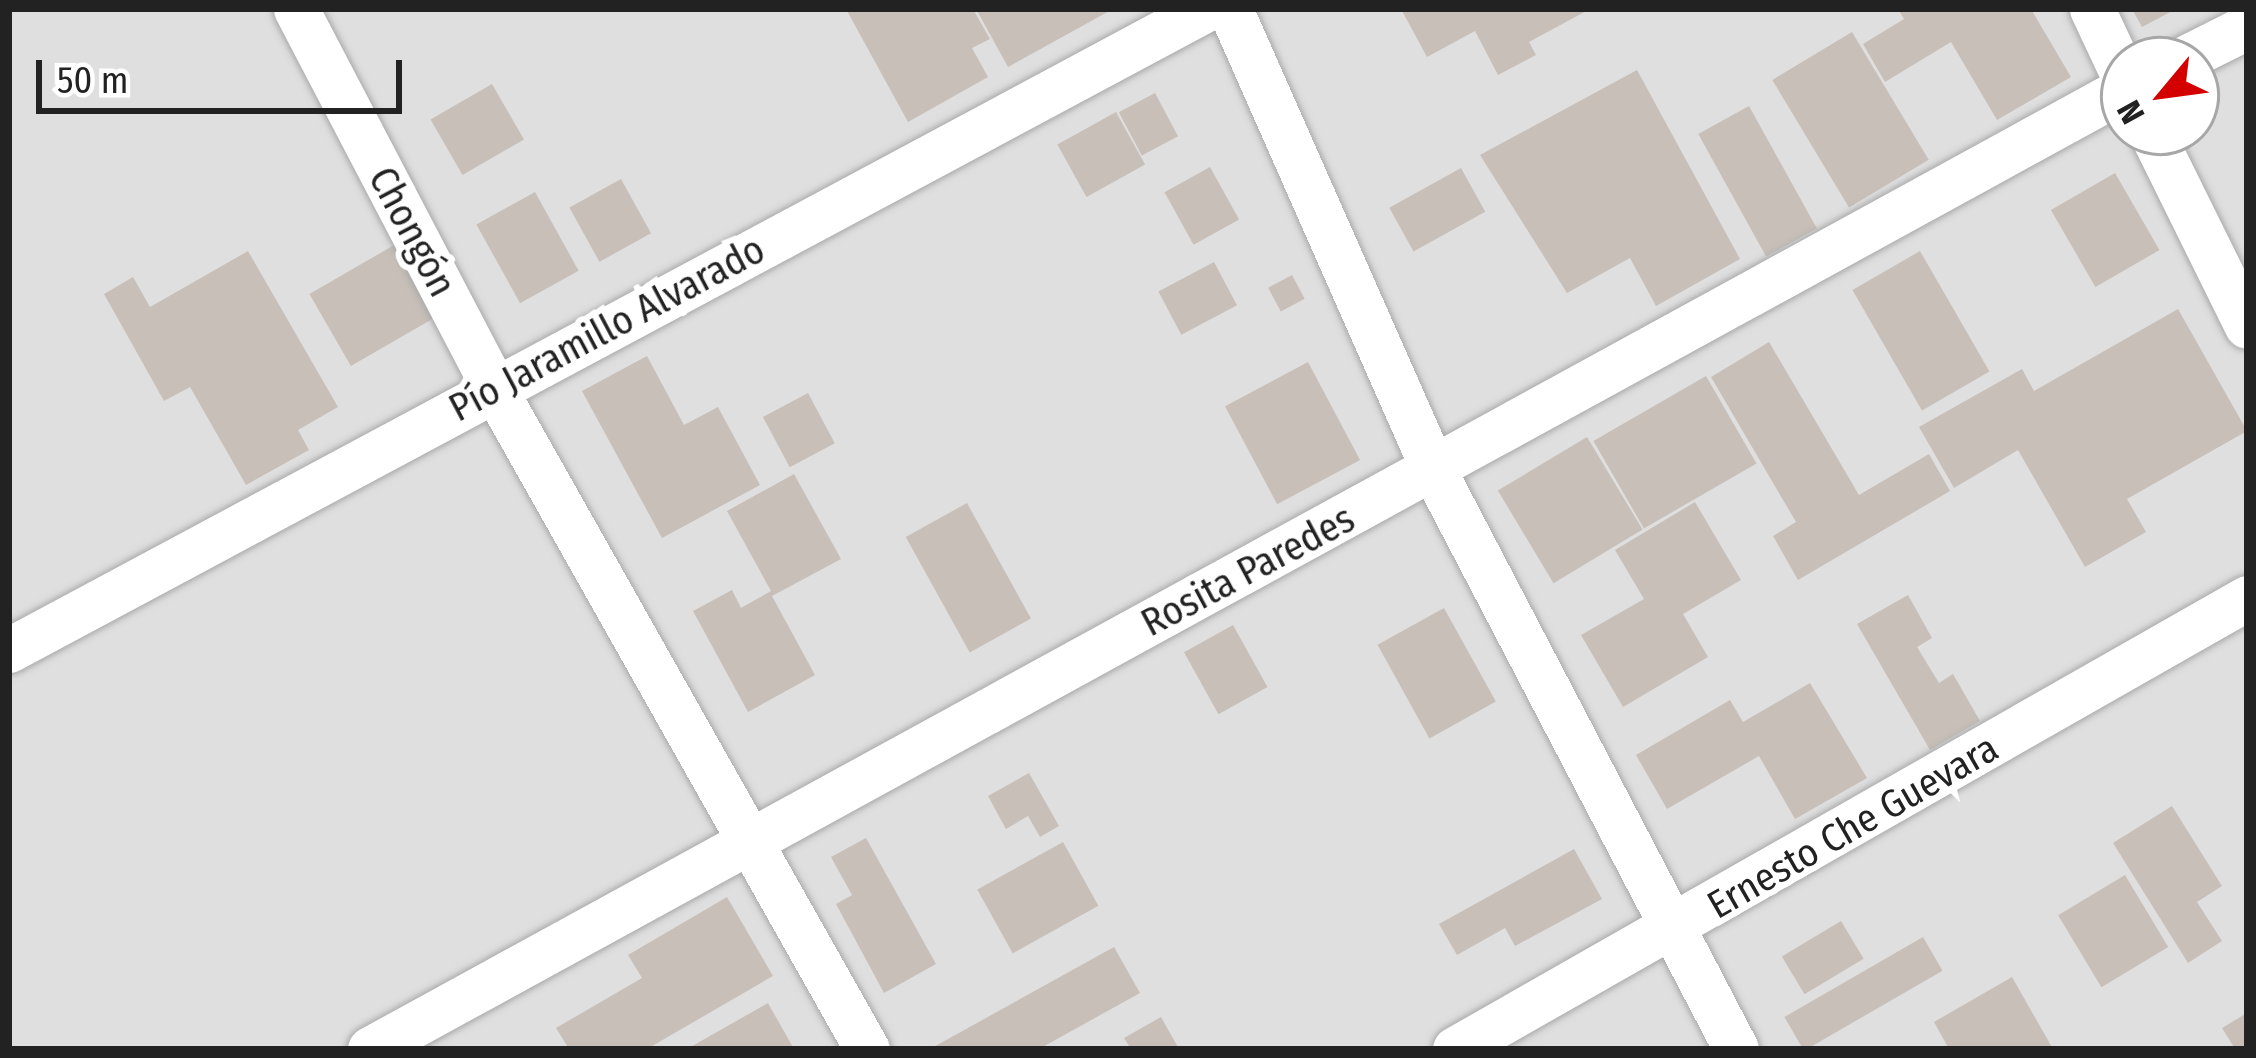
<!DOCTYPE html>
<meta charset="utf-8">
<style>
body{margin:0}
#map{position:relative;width:2256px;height:1058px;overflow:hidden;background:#f2efe9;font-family:"Fira Sans Condensed",sans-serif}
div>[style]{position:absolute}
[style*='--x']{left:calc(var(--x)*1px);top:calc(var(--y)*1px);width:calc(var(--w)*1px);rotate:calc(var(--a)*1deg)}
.residential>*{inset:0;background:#e0dfdf}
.building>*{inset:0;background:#c7bfb8;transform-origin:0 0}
.roads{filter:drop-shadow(0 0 3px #a9a9a9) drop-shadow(0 0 3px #a9a9a9)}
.minor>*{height:45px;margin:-22.5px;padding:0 22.5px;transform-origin:22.5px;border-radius:22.5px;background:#fff}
span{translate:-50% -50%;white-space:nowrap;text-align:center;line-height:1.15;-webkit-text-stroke:12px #fff;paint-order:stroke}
.street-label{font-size:39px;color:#222}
.frame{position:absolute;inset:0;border:12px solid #222;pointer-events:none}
.north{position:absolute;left:2100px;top:36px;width:120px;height:120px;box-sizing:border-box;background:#fff;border:3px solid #a7a7a7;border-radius:50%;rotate:241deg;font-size:33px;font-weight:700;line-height:48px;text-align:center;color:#222}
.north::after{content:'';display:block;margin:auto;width:42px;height:54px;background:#d40000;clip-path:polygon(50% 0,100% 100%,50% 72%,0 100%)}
.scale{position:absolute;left:36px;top:60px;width:366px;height:54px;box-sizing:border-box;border:6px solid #222;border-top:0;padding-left:15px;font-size:36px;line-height:42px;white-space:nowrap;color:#222;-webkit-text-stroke:9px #fff;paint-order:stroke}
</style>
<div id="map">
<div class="residential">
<div style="clip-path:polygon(evenodd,9px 9px,2247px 9px,2247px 1049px,9px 1049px,9px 9px,2124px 60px,2196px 60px,2196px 132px,2124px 132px,2124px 60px)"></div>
</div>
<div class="building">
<div style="clip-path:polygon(846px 9px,973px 9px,990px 39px,972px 48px,988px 77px,908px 122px)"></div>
<div style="clip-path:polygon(976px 9px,1113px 9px,1008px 67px)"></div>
<div style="clip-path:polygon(1401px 9px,1590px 9px,1529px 42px,1536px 55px,1498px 75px,1475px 31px,1427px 57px)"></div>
<div style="clip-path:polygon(1898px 9px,2031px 9px,2071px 77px,1997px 120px,1951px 42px,1885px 82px,1863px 44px,1904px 19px)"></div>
<div style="clip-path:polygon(2132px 9px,2176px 9px,2142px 27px)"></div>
<div style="left:1852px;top:32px;width:149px;height:93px;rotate:59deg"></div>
<div style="clip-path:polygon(1637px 70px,1740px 259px,1656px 306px,1630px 258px,1567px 293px,1480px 155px)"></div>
<div style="left:492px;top:84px;width:64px;height:71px;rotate:60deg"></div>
<div style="left:1155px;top:93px;width:49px;height:41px;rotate:62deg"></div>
<div style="left:1749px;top:106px;width:140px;height:58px;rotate:61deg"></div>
<div style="left:1116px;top:112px;width:60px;height:67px;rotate:61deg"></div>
<div style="left:1210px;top:167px;width:60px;height:52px;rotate:61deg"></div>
<div style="left:1461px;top:168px;width:50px;height:82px;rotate:61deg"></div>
<div style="left:2115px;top:173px;width:89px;height:74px;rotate:60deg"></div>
<div style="left:621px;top:179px;width:62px;height:59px;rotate:61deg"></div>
<div style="left:535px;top:192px;width:90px;height:67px;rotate:61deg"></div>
<div style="left:396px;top:244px;width:83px;height:100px;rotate:60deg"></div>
<div style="clip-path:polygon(248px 251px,338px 407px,298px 430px,309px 450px,246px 485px,190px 387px,164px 401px,104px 294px,133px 277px,150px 307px)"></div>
<div style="left:1920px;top:251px;width:139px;height:78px;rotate:60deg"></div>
<div style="left:1214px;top:262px;width:49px;height:63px;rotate:62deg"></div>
<div style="left:1292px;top:275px;width:27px;height:27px;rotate:62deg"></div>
<div style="clip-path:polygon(2178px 309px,2247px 431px,2127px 499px,2146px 532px,2085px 567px,2018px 450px,1954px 488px,1919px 427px,2022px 369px,2034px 391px)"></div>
<div style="clip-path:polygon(1769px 342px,1859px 495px,1929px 454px,1950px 491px,1798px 580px,1773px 536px,1796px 522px,1711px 377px)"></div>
<div style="clip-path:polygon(647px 356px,684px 425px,718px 407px,760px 485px,662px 538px,582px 391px)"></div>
<div style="left:1308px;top:362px;width:111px;height:94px;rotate:62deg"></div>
<div style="left:1706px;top:376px;width:101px;height:130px;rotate:60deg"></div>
<div style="left:808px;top:393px;width:57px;height:51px;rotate:62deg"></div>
<div style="left:1587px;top:437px;width:108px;height:104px;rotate:59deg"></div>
<div style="clip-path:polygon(794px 474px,841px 559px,772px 596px,815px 675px,748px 712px,693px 611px,732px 590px,741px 608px,771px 591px,727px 511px)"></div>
<div style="clip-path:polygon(1695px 502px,1741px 580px,1683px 614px,1708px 657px,1623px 707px,1581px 635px,1644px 599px,1615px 550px)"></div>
<div style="left:967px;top:503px;width:132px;height:70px;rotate:61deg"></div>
<div style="clip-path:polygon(1908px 595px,1932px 638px,1917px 647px,1939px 683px,1953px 674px,1980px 721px,1930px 750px,1857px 624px)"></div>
<div style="left:1444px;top:608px;width:107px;height:76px;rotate:61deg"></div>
<div style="left:1233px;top:625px;width:71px;height:56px;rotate:61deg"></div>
<div style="clip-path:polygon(1810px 683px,1867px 778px,1795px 819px,1759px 756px,1667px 809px,1636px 755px,1730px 700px,1743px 722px)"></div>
<div style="clip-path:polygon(1029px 773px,1059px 826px,1040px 837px,1028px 816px,1006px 829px,988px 796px)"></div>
<div style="clip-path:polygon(2172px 806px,2222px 886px,2197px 902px,2222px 941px,2188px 963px,2113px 843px)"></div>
<div style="clip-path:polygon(866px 838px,936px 964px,884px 993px,836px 904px,852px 895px,831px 857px)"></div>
<div style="left:1063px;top:842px;width:73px;height:98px;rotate:61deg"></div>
<div style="clip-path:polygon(1574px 849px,1602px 899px,1515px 946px,1505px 928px,1457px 955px,1439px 924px)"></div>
<div style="left:2125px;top:875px;width:84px;height:78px;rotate:59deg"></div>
<div style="clip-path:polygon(727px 897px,773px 976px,647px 1049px,569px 1049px,556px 1028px,642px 978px,628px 955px)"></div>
<div style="left:1841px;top:921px;width:44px;height:69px;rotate:59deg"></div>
<div style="left:1923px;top:937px;width:39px;height:160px;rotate:60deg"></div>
<div style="clip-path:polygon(1114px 947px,1140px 993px,1039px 1049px,930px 1049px)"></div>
<div style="clip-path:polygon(2012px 977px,2053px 1049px,1949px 1049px,1934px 1022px)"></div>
<div style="clip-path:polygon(768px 1003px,794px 1049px,687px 1049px)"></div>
<div style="clip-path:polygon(2247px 1013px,2247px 1049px,2235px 1049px,2222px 1028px)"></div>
<div style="clip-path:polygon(1161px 1017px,1179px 1049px,1131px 1049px,1124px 1038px)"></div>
</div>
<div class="roads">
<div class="minor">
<div style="--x:296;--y:9;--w:430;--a:62.4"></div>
<div style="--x:495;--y:390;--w:757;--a:60.56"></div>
<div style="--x:1230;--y:9;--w:505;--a:66.18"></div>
<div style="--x:1434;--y:471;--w:652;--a:62.41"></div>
<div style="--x:2092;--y:9;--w:75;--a:64.8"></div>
<div style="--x:2181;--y:60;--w:74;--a:-26.6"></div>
<div style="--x:2151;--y:132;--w:216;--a:63.7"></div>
<div style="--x:9;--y:650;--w:1358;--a:-28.17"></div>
<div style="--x:370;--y:1049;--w:2000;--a:-28.69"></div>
<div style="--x:1455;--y:1049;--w:911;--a:-29.66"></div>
</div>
</div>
<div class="street-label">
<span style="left:412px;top:232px;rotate:62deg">Chongón</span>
<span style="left:607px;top:329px;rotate:-28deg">Pío Jaramillo Alvarado</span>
<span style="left:1248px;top:571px;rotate:-28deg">Rosita Paredes</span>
<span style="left:1853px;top:827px;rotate:-30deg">Ernesto Che Guevara</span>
</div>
<div class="frame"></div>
<div class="north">N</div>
<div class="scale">50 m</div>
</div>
